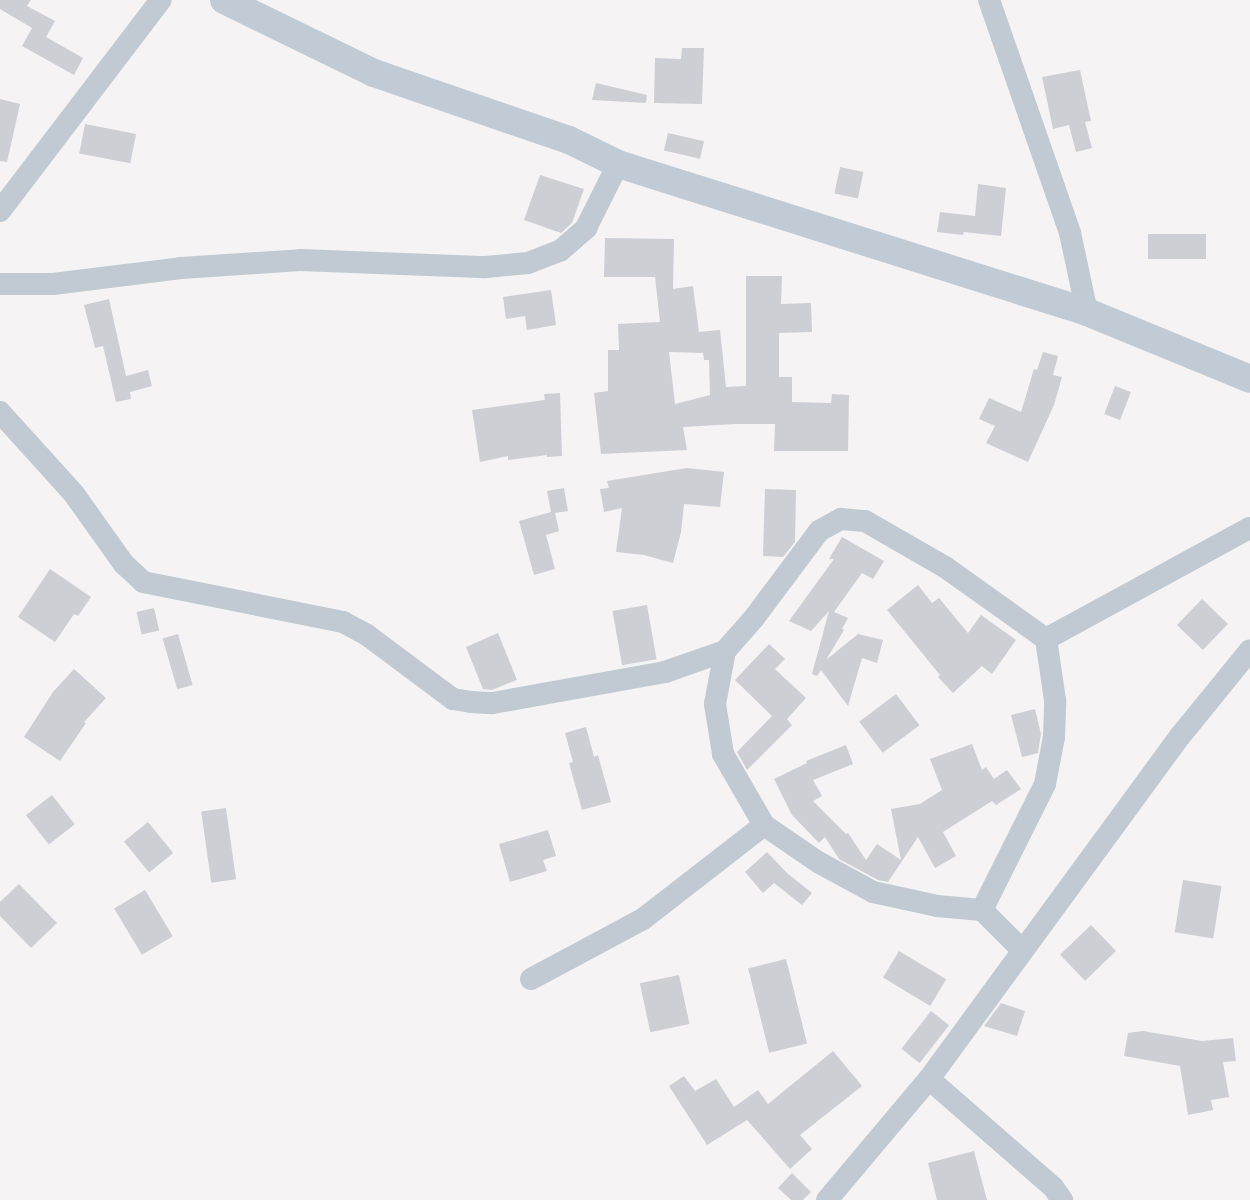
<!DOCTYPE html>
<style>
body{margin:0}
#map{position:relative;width:1250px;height:1200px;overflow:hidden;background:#f5f3f3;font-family:"Space Grotesk",sans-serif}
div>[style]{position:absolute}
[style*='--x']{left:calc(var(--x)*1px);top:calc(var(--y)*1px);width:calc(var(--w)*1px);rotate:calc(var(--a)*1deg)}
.building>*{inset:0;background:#cdcfd5;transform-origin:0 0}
.minor>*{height:22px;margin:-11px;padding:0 11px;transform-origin:11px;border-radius:11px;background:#c1cad2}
.secondary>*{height:28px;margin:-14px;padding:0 14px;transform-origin:14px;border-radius:14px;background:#c1cbd6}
span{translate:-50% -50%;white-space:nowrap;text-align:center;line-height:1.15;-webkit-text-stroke:4px #fff;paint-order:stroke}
</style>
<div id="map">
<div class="building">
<div style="clip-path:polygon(0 0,31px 0,27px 6px,55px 21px,46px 37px,83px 58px,74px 75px,22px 46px,32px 28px,0 9px)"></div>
<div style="clip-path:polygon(682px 48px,704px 48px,702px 104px,654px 103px,655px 58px,681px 59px)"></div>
<div style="clip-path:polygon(1080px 70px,1091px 121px,1085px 122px,1092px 148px,1076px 152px,1069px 125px,1053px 129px,1042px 77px)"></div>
<div style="clip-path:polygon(596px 83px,647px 95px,646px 103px,592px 100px)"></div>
<div style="clip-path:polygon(0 99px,20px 104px,7px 162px,0 161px)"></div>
<div style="left:85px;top:124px;width:52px;height:30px;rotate:11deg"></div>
<div style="left:668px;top:133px;width:37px;height:18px;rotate:13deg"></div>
<div style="left:840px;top:167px;width:24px;height:27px;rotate:12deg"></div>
<div style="clip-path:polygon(540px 175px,584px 189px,572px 223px,561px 233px,524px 220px)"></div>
<div style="clip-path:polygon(978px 184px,1006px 188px,1001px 236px,964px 232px,963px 235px,937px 232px,940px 212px,975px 216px)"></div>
<div style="left:1148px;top:234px;width:58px;height:25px"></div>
<div style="clip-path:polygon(evenodd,605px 238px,674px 239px,673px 289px,693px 286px,699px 332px,720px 330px,726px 387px,746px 386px,746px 276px,782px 276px,781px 304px,811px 303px,812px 332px,779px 333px,779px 377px,792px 377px,792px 402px,831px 403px,832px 394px,849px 395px,848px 451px,774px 451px,775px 424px,736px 424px,683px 427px,687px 450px,601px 454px,594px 393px,608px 391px,608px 350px,619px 350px,618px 324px,660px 322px,655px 277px,604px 277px,605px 238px,669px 352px,703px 353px,704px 360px,709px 360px,710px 395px,675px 404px,669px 352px)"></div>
<div style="clip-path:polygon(551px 290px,556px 325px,527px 330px,525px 316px,506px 319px,503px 297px)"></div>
<div style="clip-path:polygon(109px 299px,126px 376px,148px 370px,152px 386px,130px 392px,131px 399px,116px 402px,103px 346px,95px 348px,84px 305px)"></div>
<div style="clip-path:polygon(1043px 352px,1058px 356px,1053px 375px,1062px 377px,1054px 405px,1028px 462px,986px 443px,995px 426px,979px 419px,989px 398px,1021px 412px,1034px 369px,1037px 370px)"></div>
<div style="left:1115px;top:386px;width:17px;height:30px;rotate:21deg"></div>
<div style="clip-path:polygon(560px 393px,562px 456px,547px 457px,547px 455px,508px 460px,508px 456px,480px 462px,472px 410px,545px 400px,544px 394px)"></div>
<div style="clip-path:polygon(687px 468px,724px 472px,720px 507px,684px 504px,681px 532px,673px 563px,644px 555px,616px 552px,622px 508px,604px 512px,600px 489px,609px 488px,607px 481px)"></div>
<div style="clip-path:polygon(564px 488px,568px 511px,555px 513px,559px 531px,546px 535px,555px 569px,534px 575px,519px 521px,551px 512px,547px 491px)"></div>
<div style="clip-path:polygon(765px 489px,796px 490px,795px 542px,783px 557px,763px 556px)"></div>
<div style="clip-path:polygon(842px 537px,884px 561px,873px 579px,862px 573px,834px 612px,848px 618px,842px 629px,844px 630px,826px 660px,858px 634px,883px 640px,877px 663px,862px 658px,848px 706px,821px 670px,817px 676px,812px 674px,829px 611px,811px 631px,789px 621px,834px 559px,829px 559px)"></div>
<div style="clip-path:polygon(50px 569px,91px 597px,78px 616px,74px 614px,55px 642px,18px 617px)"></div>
<div style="clip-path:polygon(918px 585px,932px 603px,939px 598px,968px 633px,981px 615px,1016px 640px,992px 674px,982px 666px,953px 693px,938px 677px,940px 675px,887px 610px)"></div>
<div style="left:1202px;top:599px;width:36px;height:36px;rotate:44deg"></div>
<div style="left:647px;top:605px;width:55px;height:35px;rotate:80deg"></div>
<div style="left:154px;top:608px;width:23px;height:18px;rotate:77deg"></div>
<div style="clip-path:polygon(498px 633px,517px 680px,492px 690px,483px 689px,466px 647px)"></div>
<div style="left:178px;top:634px;width:53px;height:16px;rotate:74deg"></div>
<div style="clip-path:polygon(769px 644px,785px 659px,775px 669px,806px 698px,787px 719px,792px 725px,747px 770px,737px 752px,772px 716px,735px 680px)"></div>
<div style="clip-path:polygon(74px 669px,106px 698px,84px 722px,86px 723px,60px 761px,24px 737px,53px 692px)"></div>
<div style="left:896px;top:694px;width:39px;height:46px;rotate:53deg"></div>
<div style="clip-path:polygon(1035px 709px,1041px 734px,1038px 753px,1022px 757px,1011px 715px)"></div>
<div style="clip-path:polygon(586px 727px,594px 757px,598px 755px,611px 802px,582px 810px,569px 763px,573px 762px,565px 733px)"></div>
<div style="clip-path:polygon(972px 744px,982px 770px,986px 767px,994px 779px,1007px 770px,1021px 789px,996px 805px,992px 801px,943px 832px,956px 856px,935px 868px,918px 837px,888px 882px,878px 880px,839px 859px,825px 837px,819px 843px,792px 815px,774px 779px,807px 763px,806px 761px,846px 745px,853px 764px,813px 780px,822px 796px,813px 801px,846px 834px,848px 833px,866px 860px,877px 844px,901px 860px,891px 809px,920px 804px,942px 790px,930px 759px)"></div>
<div style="left:52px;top:795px;width:37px;height:33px;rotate:52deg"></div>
<div style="left:226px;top:808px;width:72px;height:25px;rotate:82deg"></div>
<div style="left:148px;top:822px;width:40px;height:31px;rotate:51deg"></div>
<div style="clip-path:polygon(548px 830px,556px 856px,543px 860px,547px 871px,510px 882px,499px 844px)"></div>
<div style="clip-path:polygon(767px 852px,787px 873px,812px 893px,802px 905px,774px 883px,763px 893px,745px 872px)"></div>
<div style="left:1183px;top:880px;width:39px;height:53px;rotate:9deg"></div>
<div style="clip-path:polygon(19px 884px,57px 923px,31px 948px,0 916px,0 902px)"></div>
<div style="left:145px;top:890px;width:54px;height:36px;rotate:59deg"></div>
<div style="left:1091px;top:925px;width:36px;height:43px;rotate:46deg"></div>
<div style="left:899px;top:951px;width:55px;height:31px;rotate:31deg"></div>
<div style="left:786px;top:959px;width:87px;height:39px;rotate:76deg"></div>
<div style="left:679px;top:975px;width:50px;height:40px;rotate:78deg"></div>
<div style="clip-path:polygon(1001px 1003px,1025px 1011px,1017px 1036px,984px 1026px)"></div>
<div style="left:931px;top:1011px;width:23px;height:48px;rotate:38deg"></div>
<div style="clip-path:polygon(1143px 1031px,1202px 1041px,1233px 1038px,1236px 1061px,1223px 1062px,1229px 1097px,1211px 1100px,1213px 1110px,1188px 1115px,1180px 1066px,1124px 1056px,1128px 1033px)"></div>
<div style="clip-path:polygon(833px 1051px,862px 1086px,800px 1135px,812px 1149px,790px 1169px,747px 1120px,707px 1145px,669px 1086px,684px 1076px,695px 1091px,716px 1079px,734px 1107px,758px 1090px,768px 1104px)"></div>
<div style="clip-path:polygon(974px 1151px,987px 1200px,937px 1200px,928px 1163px)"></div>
<div style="clip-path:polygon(792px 1173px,811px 1192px,803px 1200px,791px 1200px,778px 1188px)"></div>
</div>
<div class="minor">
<div style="--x:989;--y:0;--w:247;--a:70.8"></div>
<div style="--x:1070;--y:233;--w:81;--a:77.9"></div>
<div style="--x:0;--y:211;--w:265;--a:-52.7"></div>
<div style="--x:0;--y:284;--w:53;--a:0"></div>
<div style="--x:53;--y:284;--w:129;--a:-7.1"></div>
<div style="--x:181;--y:268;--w:119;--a:-3.8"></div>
<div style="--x:300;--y:260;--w:186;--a:2.2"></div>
<div style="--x:486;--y:267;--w:42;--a:-5.4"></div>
<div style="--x:528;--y:263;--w:34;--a:-21"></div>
<div style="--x:560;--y:251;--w:35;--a:-41"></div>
<div style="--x:586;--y:228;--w:72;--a:-63.4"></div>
<div style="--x:0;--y:412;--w:110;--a:47.9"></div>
<div style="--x:74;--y:494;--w:86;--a:54.5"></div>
<div style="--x:124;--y:564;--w:26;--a:43"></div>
<div style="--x:143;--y:582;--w:204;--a:11.3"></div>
<div style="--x:343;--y:622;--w:27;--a:28"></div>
<div style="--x:367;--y:635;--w:107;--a:36.7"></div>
<div style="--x:453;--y:699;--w:18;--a:9"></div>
<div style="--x:471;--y:702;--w:22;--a:3"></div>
<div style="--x:493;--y:703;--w:175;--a:-10.2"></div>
<div style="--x:665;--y:672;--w:64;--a:-19.3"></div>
<div style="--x:725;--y:651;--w:44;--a:-48.7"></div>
<div style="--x:754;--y:618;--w:109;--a:-53.2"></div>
<div style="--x:819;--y:531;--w:25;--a:-29"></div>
<div style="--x:841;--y:519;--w:24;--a:5"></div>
<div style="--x:865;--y:521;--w:92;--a:29.9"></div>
<div style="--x:945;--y:567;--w:124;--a:35.5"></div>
<div style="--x:1046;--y:639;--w:232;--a:-28.6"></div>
<div style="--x:725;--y:651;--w:54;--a:100.7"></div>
<div style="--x:715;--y:704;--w:51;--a:80.9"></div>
<div style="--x:723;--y:754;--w:82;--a:60"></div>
<div style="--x:764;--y:825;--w:65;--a:34.4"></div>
<div style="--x:818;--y:862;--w:63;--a:28.6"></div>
<div style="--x:873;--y:892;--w:66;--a:12.3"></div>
<div style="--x:937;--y:906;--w:45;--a:5.1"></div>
<div style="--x:982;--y:910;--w:57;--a:45"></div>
<div style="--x:982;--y:910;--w:141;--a:-63.4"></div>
<div style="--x:1045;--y:784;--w:48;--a:-79.2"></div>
<div style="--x:1054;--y:737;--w:37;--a:-88"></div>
<div style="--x:1055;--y:700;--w:62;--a:-98.4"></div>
<div style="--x:531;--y:979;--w:127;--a:-28.2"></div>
<div style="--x:643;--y:919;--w:153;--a:-37.8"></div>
<div style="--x:929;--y:1079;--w:164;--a:41.1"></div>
<div style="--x:1053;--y:1187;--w:16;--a:55"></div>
<div style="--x:827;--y:1200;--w:158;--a:-49.9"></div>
<div style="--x:929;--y:1079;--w:426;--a:-53.8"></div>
<div style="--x:1181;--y:735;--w:109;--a:-50.9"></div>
</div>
<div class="secondary">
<div style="--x:224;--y:0;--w:167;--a:26"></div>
<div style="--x:374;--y:73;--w:206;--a:19"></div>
<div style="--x:569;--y:140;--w:55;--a:26.1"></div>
<div style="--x:618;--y:164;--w:492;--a:17.5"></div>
<div style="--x:1087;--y:312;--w:176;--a:22.3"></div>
</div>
</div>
